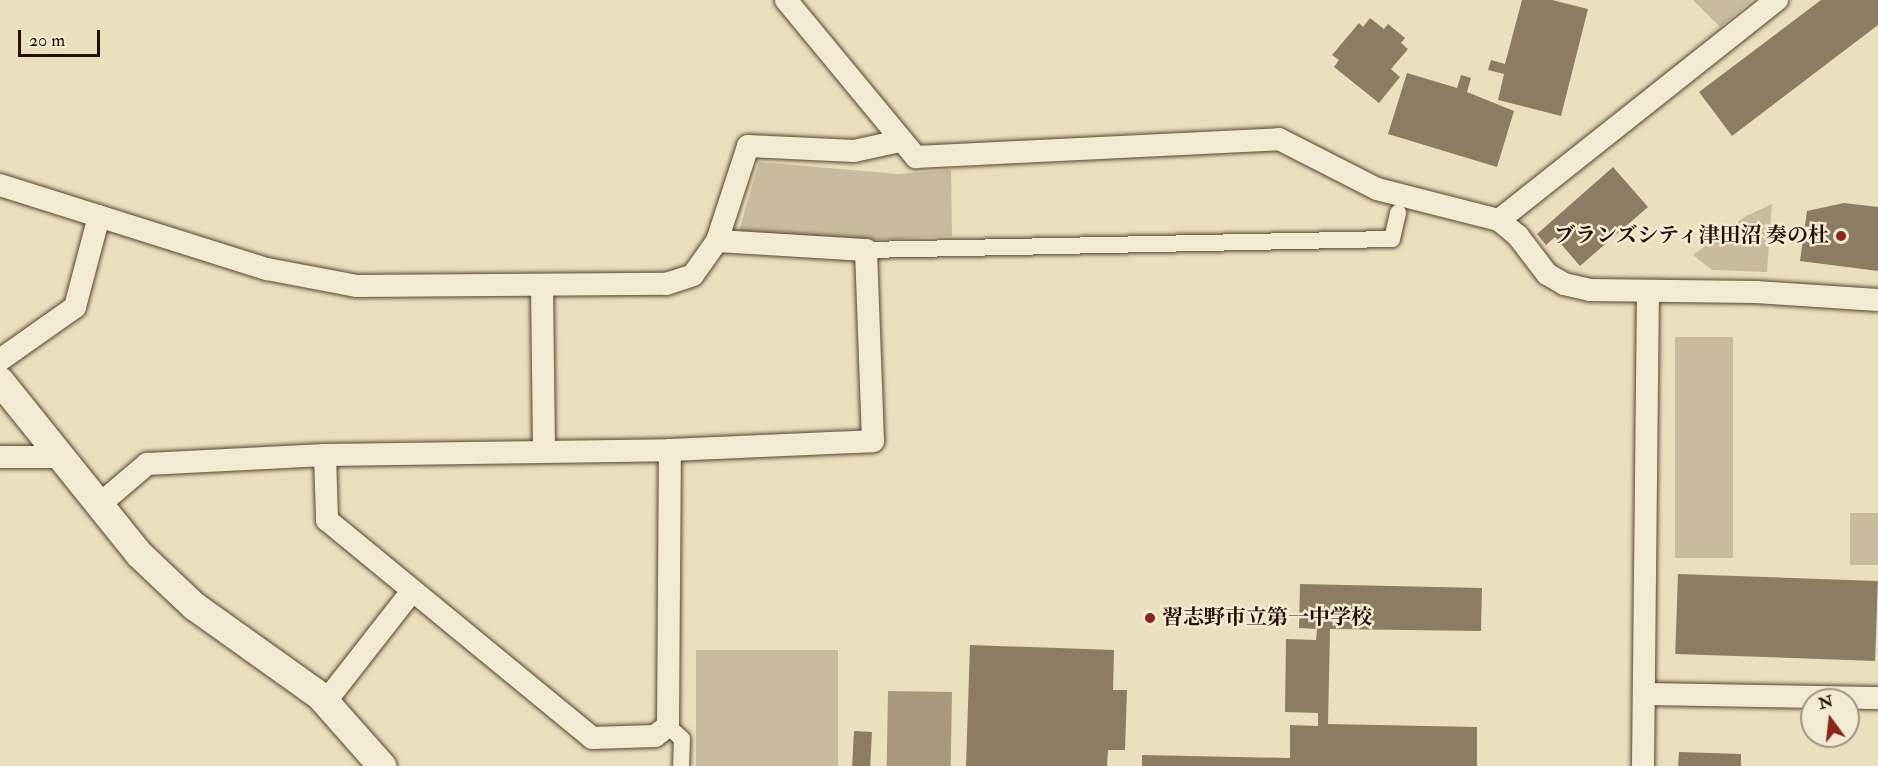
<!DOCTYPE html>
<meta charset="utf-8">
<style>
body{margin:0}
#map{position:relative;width:1878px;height:766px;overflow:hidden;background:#ebe0bd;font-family:"IM FELL Double Pica","Noto Serif JP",serif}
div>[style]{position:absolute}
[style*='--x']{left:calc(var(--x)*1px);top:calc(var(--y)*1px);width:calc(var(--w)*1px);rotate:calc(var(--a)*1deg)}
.green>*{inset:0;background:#c9bc9e;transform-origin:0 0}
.water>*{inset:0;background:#a8997e;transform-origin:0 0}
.building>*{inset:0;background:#8c7c64;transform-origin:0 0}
.roads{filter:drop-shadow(0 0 2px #564332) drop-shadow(0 0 2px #564332)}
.pedestrian>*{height:16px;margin:-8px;padding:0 8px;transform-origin:8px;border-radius:8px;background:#f2ebd4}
.minor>*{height:22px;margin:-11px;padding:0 11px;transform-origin:11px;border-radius:11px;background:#f2ebd4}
.tertiary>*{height:28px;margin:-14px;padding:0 14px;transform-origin:14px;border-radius:14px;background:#f2ebd4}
.dots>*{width:16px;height:16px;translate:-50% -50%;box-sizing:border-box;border:3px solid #f2ebd4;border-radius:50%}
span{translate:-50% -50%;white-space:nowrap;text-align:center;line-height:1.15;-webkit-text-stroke:5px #f2ebd4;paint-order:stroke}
.poi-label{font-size:21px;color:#250f04;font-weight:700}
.right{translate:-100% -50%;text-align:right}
.left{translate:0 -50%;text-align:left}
.north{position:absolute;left:1800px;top:688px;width:60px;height:60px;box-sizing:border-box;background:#f2ebd4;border:2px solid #a09381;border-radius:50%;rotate:345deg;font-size:16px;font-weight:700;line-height:24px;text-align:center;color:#250f04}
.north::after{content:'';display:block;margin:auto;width:21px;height:27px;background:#8f2418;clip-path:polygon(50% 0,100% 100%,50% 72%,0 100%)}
.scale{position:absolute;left:18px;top:30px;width:82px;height:27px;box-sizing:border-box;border:3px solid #250f04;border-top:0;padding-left:8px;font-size:18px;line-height:21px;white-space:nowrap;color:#250f04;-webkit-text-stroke:4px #f2ebd4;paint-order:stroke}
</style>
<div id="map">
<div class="green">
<div style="clip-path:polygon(1693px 0,1752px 0,1720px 27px)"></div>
<div style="clip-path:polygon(759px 162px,898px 174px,951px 170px,952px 236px,868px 240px,738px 234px)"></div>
<div style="clip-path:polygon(1772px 204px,1767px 272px,1712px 270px,1693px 255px,1746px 216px)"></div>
<div style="left:1675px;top:337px;width:58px;height:221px"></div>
<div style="left:1850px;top:513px;width:28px;height:52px"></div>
<div style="left:696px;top:650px;width:142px;height:116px"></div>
</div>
<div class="water">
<div style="left:888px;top:691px;width:64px;height:75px;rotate:1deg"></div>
</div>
<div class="building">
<div style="clip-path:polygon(1522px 0,1552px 0,1588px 9px,1561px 116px,1498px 100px,1504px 74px,1488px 70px,1491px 60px,1505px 64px)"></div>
<div style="clip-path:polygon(1821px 0,1878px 0,1878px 25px,1732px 136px,1699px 92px)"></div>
<div style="clip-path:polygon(1370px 18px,1384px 29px,1388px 24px,1405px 38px,1401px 43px,1408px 49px,1391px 69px,1400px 77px,1379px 103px,1334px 67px,1339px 60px,1332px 55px,1359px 23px,1363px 27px)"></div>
<div style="clip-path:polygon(1407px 73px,1457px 88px,1461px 75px,1471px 78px,1467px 92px,1514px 111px,1497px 167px,1388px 134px)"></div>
<div style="clip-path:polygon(1613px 167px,1648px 207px,1580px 266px,1555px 237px,1546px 245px,1537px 234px)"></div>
<div style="clip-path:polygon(1844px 203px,1878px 207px,1878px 271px,1800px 261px,1807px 211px)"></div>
<div style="left:1678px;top:574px;width:200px;height:80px;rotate:2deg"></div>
<div style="clip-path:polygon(1300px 584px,1482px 588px,1481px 631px,1330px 629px,1328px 724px,1477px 727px,1477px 766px,1142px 766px,1142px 755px,1290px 758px,1290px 725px,1318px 726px,1318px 713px,1285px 712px,1286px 639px,1316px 640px,1317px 629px,1299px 628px)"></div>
<div style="clip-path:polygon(970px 645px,1114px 650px,1113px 690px,1127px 690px,1125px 750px,1108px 750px,1107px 766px,966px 766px)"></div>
<div style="left:854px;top:731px;width:18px;height:35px;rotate:3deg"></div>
<div style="clip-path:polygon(1679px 752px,1741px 754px,1741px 766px,1678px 766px)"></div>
</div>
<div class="roads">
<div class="pedestrian">
<div style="--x:866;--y:250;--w:526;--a:-1.2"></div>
<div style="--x:1392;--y:239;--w:27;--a:-77"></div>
<div style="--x:668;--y:726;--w:19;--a:43"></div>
<div style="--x:682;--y:739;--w:27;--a:92"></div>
</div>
<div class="minor">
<div style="--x:786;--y:0;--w:204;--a:50.4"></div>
<div style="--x:916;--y:157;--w:363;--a:-2.8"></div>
<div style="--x:1279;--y:139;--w:110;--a:27"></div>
<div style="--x:1377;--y:189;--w:126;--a:14.3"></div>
<div style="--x:1499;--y:220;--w:25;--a:40"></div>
<div style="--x:1518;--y:236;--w:48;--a:52.7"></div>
<div style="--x:1547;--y:274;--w:20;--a:30"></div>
<div style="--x:1564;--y:284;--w:27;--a:13"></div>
<div style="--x:1590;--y:290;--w:166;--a:0.7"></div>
<div style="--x:1756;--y:292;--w:122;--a:3.8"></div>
<div style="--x:0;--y:185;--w:280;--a:17.5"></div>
<div style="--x:267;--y:269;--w:92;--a:10.7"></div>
<div style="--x:357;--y:286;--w:309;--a:-0.4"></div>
<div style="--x:666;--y:284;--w:28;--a:-18"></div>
<div style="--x:693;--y:275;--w:42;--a:-54.8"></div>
<div style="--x:717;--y:241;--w:100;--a:-71.9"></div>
<div style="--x:748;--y:146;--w:106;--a:2.7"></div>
<div style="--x:854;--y:151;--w:47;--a:-12.3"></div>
<div style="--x:1499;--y:220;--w:355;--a:-38.4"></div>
<div style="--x:542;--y:285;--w:166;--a:89.3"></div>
<div style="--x:0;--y:360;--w:92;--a:-35.2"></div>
<div style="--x:75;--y:307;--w:94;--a:-75.2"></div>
<div style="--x:325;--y:455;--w:65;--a:88.2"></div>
<div style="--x:327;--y:520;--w:343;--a:39.4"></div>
<div style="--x:592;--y:738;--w:63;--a:-1.8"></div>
<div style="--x:655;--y:736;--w:16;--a:-38"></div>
<div style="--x:668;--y:726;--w:276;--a:-89.6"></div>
<div style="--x:0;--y:457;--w:62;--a:0"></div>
<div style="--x:100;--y:504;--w:62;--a:-40.4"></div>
<div style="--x:147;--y:464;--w:178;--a:-2.9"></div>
<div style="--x:325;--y:455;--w:345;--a:-0.8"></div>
<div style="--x:670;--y:450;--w:203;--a:-2.5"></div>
<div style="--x:873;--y:441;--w:191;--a:-92.1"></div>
<div style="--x:866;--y:250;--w:149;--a:-176.5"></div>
<div style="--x:1644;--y:694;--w:234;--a:1"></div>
<div style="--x:326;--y:701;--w:140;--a:-52"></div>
<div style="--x:1643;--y:766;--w:474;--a:-89.4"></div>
</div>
<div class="tertiary">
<div style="--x:0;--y:381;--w:222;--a:51.2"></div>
<div style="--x:139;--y:554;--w:76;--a:43.4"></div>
<div style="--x:194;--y:606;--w:155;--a:35.5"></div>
<div style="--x:320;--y:696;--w:94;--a:48.5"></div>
</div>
</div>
<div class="dots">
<div style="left:1841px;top:236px;background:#8f2418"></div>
<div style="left:1150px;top:618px;background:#8f2418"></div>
</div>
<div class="poi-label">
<span class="right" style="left:1829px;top:236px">ブランズシティ津田沼 奏の杜</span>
<span class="left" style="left:1162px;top:618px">習志野市立第一中学校</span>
</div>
<div class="north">N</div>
<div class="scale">20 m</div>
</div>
